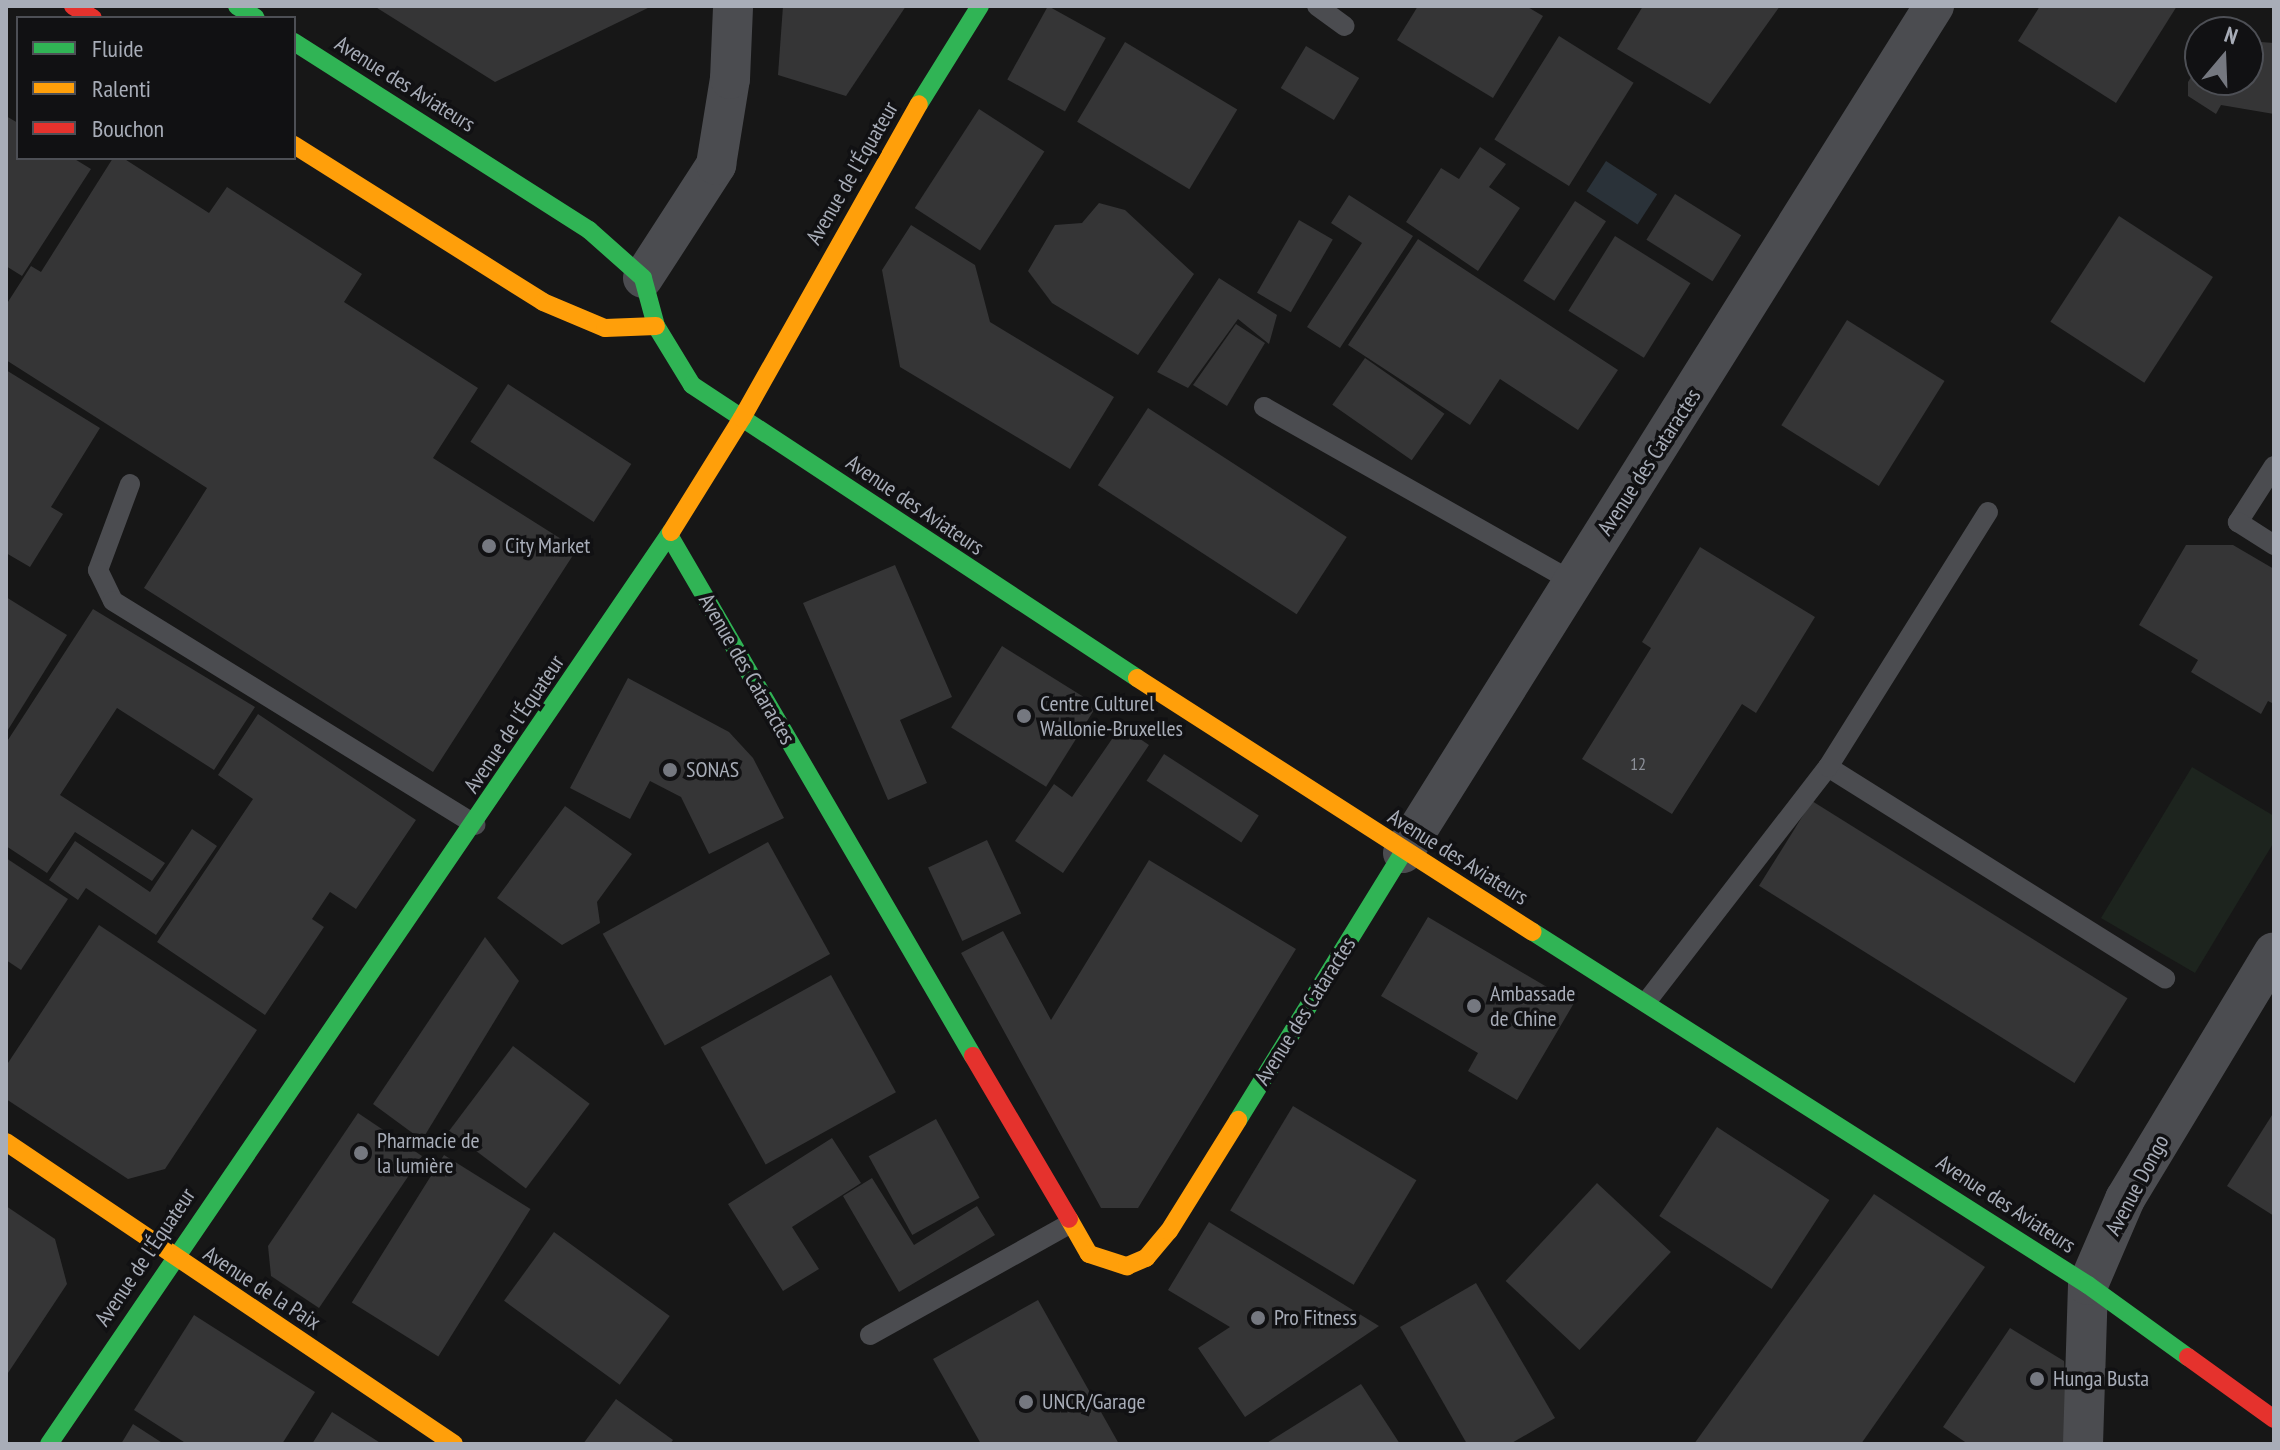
<!DOCTYPE html>
<meta charset="utf-8">
<style>
body{margin:0}
#map{position:relative;width:2280px;height:1450px;overflow:hidden;background:#171717;font-family:"PT Sans Narrow",sans-serif}
div>[style]{position:absolute}
[style*='--x']{left:calc(var(--x)*1px);top:calc(var(--y)*1px);width:calc(var(--w)*1px);rotate:calc(var(--a)*1deg)}
.green>*{inset:0;background:#1d241e}
.water>*{inset:0;background:#2a3239;transform-origin:0 0}
.building>*{inset:0;background:#353536;transform-origin:0 0}
.lane>*{height:20px;margin:-10px;padding:0 10px;transform-origin:10px;border-radius:10px;background:#4b4c50}
.street>*{height:40px;margin:-20px;padding:0 20px;transform-origin:20px;border-radius:20px;background:#4b4c50}
.fast>*{height:18px;margin:-9px;padding:0 9px;transform-origin:9px;border-radius:9px;background:#30b455}
.slow>*{height:18px;margin:-9px;padding:0 9px;transform-origin:9px;border-radius:9px;background:#ff9f0a}
.jam>*{height:18px;margin:-9px;padding:0 9px;transform-origin:9px;border-radius:9px;background:#e5322d}
.dots>*{width:22px;height:22px;translate:-50% -50%;box-sizing:border-box;border:4px solid #111113;border-radius:50%}
span{translate:-50% -50%;white-space:nowrap;text-align:center;line-height:1.15;-webkit-text-stroke:7px #111113;paint-order:stroke}
.number-label{font-size:18px;color:#8b8f98}
.number-label span{-webkit-text-stroke-width:0}
.street-label{font-size:22px;color:#a8adb8}
.poi-label{font-size:22px;color:#a8adb8}
.left{translate:0 -50%;text-align:left}
.frame{position:absolute;inset:0;border:8px solid #a8adb8;pointer-events:none}
.legend{position:absolute;left:16px;top:16px;width:280px;height:144px;box-sizing:border-box;background:#111113;border:2px solid #4d4f55;margin:0;padding:10px 14px;list-style:none;font-size:24px;color:#a8adb8}
.legend li{display:flex;align-items:center;gap:16px;height:40px}
.legend b{width:40px;border:2px solid #4d4f55}
.north{position:absolute;left:2184px;top:16px;width:80px;height:80px;box-sizing:border-box;background:#111113;border:2px solid #4d4f55;border-radius:50%;rotate:19deg;font-size:22px;font-weight:700;line-height:32px;text-align:center;color:#a8adb8}
.north::after{content:'';display:block;margin:auto;width:28px;height:36px;background:#757880;clip-path:polygon(50% 0,100% 100%,50% 72%,0 100%)}
</style>
<div id="map">
<div class="green">
<div style="clip-path:polygon(2192px 767px,2274px 816px,2274px 842px,2195px 973px,2101px 918px)"></div>
</div>
<div class="water">
<div style="left:1606px;top:161px;width:61px;height:36px;rotate:33deg"></div>
</div>
<div class="building">
<div style="clip-path:polygon(374px 6px,652px 6px,495px 82px)"></div>
<div style="clip-path:polygon(783px 6px,906px 6px,846px 96px,778px 75px)"></div>
<div style="left:1048px;top:6px;width:66px;height:84px;rotate:29deg"></div>
<div style="clip-path:polygon(1418px 6px,1526px 6px,1543px 16px,1493px 98px,1397px 40px)"></div>
<div style="clip-path:polygon(1643px 6px,1780px 6px,1710px 104px,1617px 49px)"></div>
<div style="clip-path:polygon(2040px 6px,2177px 6px,2116px 103px,2018px 41px)"></div>
<div style="left:1559px;top:36px;width:88px;height:122px;rotate:32deg"></div>
<div style="clip-path:polygon(2248px 41px,2274px 43px,2274px 114px,2221px 105px,2216px 114px,2188px 96px,2188px 82px,2200px 63px,2200px 80px,2248px 80px)"></div>
<div style="left:1125px;top:42px;width:131px;height:93px;rotate:31deg"></div>
<div style="left:1306px;top:46px;width:62px;height:49px;rotate:31deg"></div>
<div style="left:979px;top:109px;width:78px;height:118px;rotate:33deg"></div>
<div style="clip-path:polygon(6px 116px,18px 123px,18px 158px,73px 158px,91px 169px,22px 276px,6px 266px)"></div>
<div style="clip-path:polygon(1480px 147px,1506px 164px,1489px 187px,1520px 208px,1478px 271px,1406px 222px,1441px 168px,1459px 179px)"></div>
<div style="clip-path:polygon(113px 158px,123px 158px,209px 213px,227px 187px,362px 274px,344px 302px,478px 388px,433px 458px,577px 549px,433px 772px,144px 588px,207px 488px,6px 360px,6px 305px,31px 266px,41px 272px)"></div>
<div style="left:1675px;top:194px;width:78px;height:54px;rotate:32deg"></div>
<div style="clip-path:polygon(1349px 195px,1413px 236px,1340px 348px,1307px 327px,1362px 243px,1331px 223px)"></div>
<div style="left:1575px;top:201px;width:37px;height:95px;rotate:33deg"></div>
<div style="clip-path:polygon(1099px 203px,1125px 210px,1194px 274px,1138px 355px,1052px 303px,1028px 271px,1055px 225px,1082px 223px)"></div>
<div style="left:2119px;top:216px;width:112px;height:126px;rotate:33deg"></div>
<div style="left:1299px;top:220px;width:39px;height:84px;rotate:30deg"></div>
<div style="clip-path:polygon(911px 225px,975px 265px,990px 322px,1114px 397px,1070px 469px,900px 367px,882px 270px)"></div>
<div style="left:1615px;top:236px;width:89px;height:88px;rotate:32deg"></div>
<div style="clip-path:polygon(1418px 239px,1618px 370px,1578px 430px,1500px 379px,1470px 425px,1348px 345px)"></div>
<div style="clip-path:polygon(1219px 278px,1277px 315px,1269px 344px,1238px 319px,1188px 388px,1157px 372px)"></div>
<div style="left:1847px;top:320px;width:115px;height:124px;rotate:32deg"></div>
<div style="clip-path:polygon(1236px 324px,1265px 343px,1227px 406px,1193px 385px)"></div>
<div style="left:1365px;top:358px;width:97px;height:57px;rotate:35deg"></div>
<div style="clip-path:polygon(6px 370px,100px 428px,51px 507px,63px 514px,30px 567px,6px 553px)"></div>
<div style="left:508px;top:384px;width:147px;height:69px;rotate:33deg"></div>
<div style="left:1148px;top:408px;width:237px;height:92px;rotate:33deg"></div>
<div style="clip-path:polygon(2186px 545px,2233px 545px,2274px 569px,2274px 704px,2268px 701px,2261px 714px,2191px 672px,2198px 660px,2139px 625px)"></div>
<div style="clip-path:polygon(1700px 547px,1815px 617px,1756px 713px,1742px 704px,1672px 814px,1582px 759px,1651px 648px,1642px 642px)"></div>
<div style="clip-path:polygon(895px 565px,952px 697px,900px 720px,927px 783px,888px 800px,803px 603px)"></div>
<div style="clip-path:polygon(6px 597px,67px 635px,6px 733px)"></div>
<div style="clip-path:polygon(93px 609px,255px 707px,214px 770px,117px 708px,60px 795px,165px 863px,152px 881px,75px 832px,47px 873px,6px 846px,6px 743px)"></div>
<div style="left:1002px;top:646px;width:112px;height:96px;rotate:32deg"></div>
<div style="clip-path:polygon(628px 678px,729px 732px,753px 758px,784px 818px,709px 854px,681px 797px,650px 781px,630px 819px,570px 788px)"></div>
<div style="clip-path:polygon(258px 714px,416px 820px,356px 909px,330px 892px,312px 919px,324px 927px,265px 1015px,157px 942px,253px 799px,218px 775px)"></div>
<div style="clip-path:polygon(1121px 726px,1149px 745px,1063px 873px,1015px 841px,1054px 784px,1072px 797px)"></div>
<div style="left:1164px;top:754px;width:113px;height:32px;rotate:33deg"></div>
<div style="left:1812px;top:801px;width:372px;height:100px;rotate:32deg"></div>
<div style="clip-path:polygon(565px 806px,632px 854px,597px 902px,600px 923px,562px 945px,497px 898px)"></div>
<div style="clip-path:polygon(192px 829px,217px 846px,156px 935px,86px 888px,78px 900px,49px 880px,75px 841px,150px 892px)"></div>
<div style="left:987px;top:840px;width:81px;height:65px;rotate:65deg"></div>
<div style="left:768px;top:842px;width:128px;height:189px;rotate:61deg"></div>
<div style="clip-path:polygon(6px 858px,68px 899px,21px 970px,6px 960px)"></div>
<div style="clip-path:polygon(1149px 860px,1296px 949px,1138px 1208px,1101px 1208px,961px 953px,1003px 931px,1051px 1020px)"></div>
<div style="clip-path:polygon(1428px 917px,1574px 1003px,1517px 1100px,1468px 1071px,1478px 1053px,1381px 996px)"></div>
<div style="clip-path:polygon(99px 925px,257px 1030px,165px 1169px,128px 1179px,6px 1099px,6px 1066px)"></div>
<div style="clip-path:polygon(485px 937px,519px 981px,422px 1140px,373px 1104px)"></div>
<div style="left:831px;top:975px;width:134px;height:149px;rotate:61deg"></div>
<div style="left:513px;top:1046px;width:96px;height:106px;rotate:37deg"></div>
<div style="left:1293px;top:1106px;width:144px;height:122px;rotate:31deg"></div>
<div style="clip-path:polygon(2274px 1112px,2274px 1216px,2227px 1186px)"></div>
<div style="clip-path:polygon(358px 1113px,422px 1156px,319px 1308px,271px 1276px,268px 1246px)"></div>
<div style="left:936px;top:1119px;width:90px;height:77px;rotate:61deg"></div>
<div style="left:1717px;top:1127px;width:134px;height:106px;rotate:33deg"></div>
<div style="clip-path:polygon(832px 1138px,861px 1183px,792px 1227px,819px 1269px,783px 1291px,728px 1204px)"></div>
<div style="left:444px;top:1155px;width:102px;height:174px;rotate:32deg"></div>
<div style="clip-path:polygon(872px 1178px,914px 1245px,977px 1206px,995px 1235px,899px 1292px,843px 1196px)"></div>
<div style="left:1597px;top:1183px;width:101px;height:134px;rotate:43deg"></div>
<div style="clip-path:polygon(1874px 1194px,1985px 1267px,1861px 1444px,1694px 1444px)"></div>
<div style="clip-path:polygon(6px 1206px,55px 1239px,67px 1284px,6px 1376px)"></div>
<div style="clip-path:polygon(1209px 1222px,1379px 1326px,1245px 1417px,1198px 1348px,1230px 1327px,1168px 1290px)"></div>
<div style="left:554px;top:1232px;width:143px;height:85px;rotate:36deg"></div>
<div style="clip-path:polygon(1476px 1283px,1555px 1418px,1510px 1444px,1467px 1444px,1400px 1327px)"></div>
<div style="clip-path:polygon(1038px 1300px,1119px 1444px,981px 1444px,933px 1359px)"></div>
<div style="clip-path:polygon(194px 1315px,315px 1392px,282px 1444px,187px 1444px,134px 1410px)"></div>
<div style="clip-path:polygon(2010px 1328px,2064px 1361px,2068px 1444px,1968px 1444px,1943px 1427px)"></div>
<div style="clip-path:polygon(1361px 1384px,1400px 1444px,1265px 1444px)"></div>
<div style="clip-path:polygon(616px 1399px,673px 1440px,670px 1444px,583px 1444px)"></div>
<div style="clip-path:polygon(332px 1412px,382px 1444px,312px 1444px)"></div>
<div style="clip-path:polygon(133px 1424px,164px 1444px,121px 1444px)"></div>
</div>
<div class="lane">
<div style="--x:1317;--y:6;--w:34;--a:36"></div>
<div style="--x:1264;--y:407;--w:354;--a:29.5"></div>
<div style="--x:2274;--y:466;--w:67;--a:122.7"></div>
<div style="--x:2238;--y:522;--w:43;--a:32.6"></div>
<div style="--x:130;--y:484;--w:92;--a:110.4"></div>
<div style="--x:98;--y:570;--w:34;--a:64"></div>
<div style="--x:113;--y:601;--w:426;--a:31.7"></div>
<div style="--x:1828;--y:767;--w:398;--a:32.1"></div>
<div style="--x:1647;--y:1001;--w:296;--a:-52.3"></div>
<div style="--x:1828;--y:767;--w:301;--a:-57.9"></div>
<div style="--x:870;--y:1335;--w:227;--a:-29.1"></div>
</div>
<div class="street">
<div style="--x:643;--y:278;--w:135;--a:-57.1"></div>
<div style="--x:716;--y:165;--w:87;--a:-80.8"></div>
<div style="--x:730;--y:79;--w:73;--a:-87.6"></div>
<div style="--x:1403;--y:853;--w:1000;--a:-57.92"></div>
<div style="--x:2083;--y:1444;--w:159;--a:-88.2"></div>
<div style="--x:2088;--y:1285;--w:94;--a:-66.7"></div>
<div style="--x:2125;--y:1199;--w:288;--a:-58.9"></div>
</div>
<div class="fast">
<div style="--x:237;--y:6;--w:22;--a:32"></div>
<div style="--x:294;--y:42;--w:350;--a:32.5"></div>
<div style="--x:589;--y:230;--w:72;--a:41.6"></div>
<div style="--x:643;--y:278;--w:50;--a:74.8"></div>
<div style="--x:656;--y:326;--w:69;--a:58.6"></div>
<div style="--x:692;--y:385;--w:533;--a:33.36"></div>
<div style="--x:919;--y:104;--w:115;--a:-58.1"></div>
<div style="--x:669;--y:535;--w:603;--a:59.74"></div>
<div style="--x:1533;--y:932;--w:658;--a:32.46"></div>
<div style="--x:2088;--y:1285;--w:123;--a:35.8"></div>
<div style="--x:1238;--y:1120;--w:314;--a:-58.3"></div>
<div style="--x:49;--y:1444;--w:1104;--a:-55.71"></div>
</div>
<div class="slow">
<div style="--x:294;--y:145;--w:294;--a:32.2"></div>
<div style="--x:543;--y:302;--w:67;--a:22.8"></div>
<div style="--x:605;--y:328;--w:51;--a:-2.2"></div>
<div style="--x:671;--y:532;--w:134;--a:-58.1"></div>
<div style="--x:742;--y:418;--w:360;--a:-60.6"></div>
<div style="--x:1137;--y:678;--w:470;--a:32.7"></div>
<div style="--x:6;--y:1142;--w:540;--a:33.98"></div>
<div style="--x:1069;--y:1219;--w:40;--a:60.3"></div>
<div style="--x:1089;--y:1254;--w:40;--a:18"></div>
<div style="--x:1127;--y:1266;--w:21;--a:-23"></div>
<div style="--x:1146;--y:1258;--w:35;--a:-50"></div>
<div style="--x:1169;--y:1231;--w:131;--a:-58.1"></div>
</div>
<div class="jam">
<div style="--x:73;--y:6;--w:23;--a:31"></div>
<div style="--x:973;--y:1056;--w:189;--a:59.5"></div>
<div style="--x:2188;--y:1357;--w:106;--a:35.8"></div>
</div>
<div class="dots">
<div style="left:489px;top:546px;background:#757880"></div>
<div style="left:1024px;top:716px;background:#757880"></div>
<div style="left:670px;top:770px;background:#757880"></div>
<div style="left:1474px;top:1006px;background:#757880"></div>
<div style="left:361px;top:1153px;background:#757880"></div>
<div style="left:1258px;top:1318px;background:#757880"></div>
<div style="left:2037px;top:1379px;background:#757880"></div>
<div style="left:1026px;top:1402px;background:#757880"></div>
</div>
<div class="number-label">
<span style="left:1638px;top:764px">12</span>
</div>
<div class="street-label">
<span style="left:405px;top:84px;rotate:32deg">Avenue des Aviateurs</span>
<span style="left:852px;top:173px;rotate:-60deg">Avenue de l'Équateur</span>
<span style="left:1649px;top:462px;rotate:-57deg">Avenue des Cataractes</span>
<span style="left:915px;top:505px;rotate:34deg">Avenue des Aviateurs</span>
<span style="left:747px;top:669px;rotate:60deg">Avenue des Cataractes</span>
<span style="left:514px;top:724px;rotate:-56deg">Avenue de l'Équateur</span>
<span style="left:1458px;top:857px;rotate:32deg">Avenue des Aviateurs</span>
<span style="left:1305px;top:1011px;rotate:-58deg">Avenue des Cataractes</span>
<span style="left:2137px;top:1185px;rotate:-62deg">Avenue Dongo</span>
<span style="left:2006px;top:1204px;rotate:33deg">Avenue des Aviateurs</span>
<span style="left:145px;top:1257px;rotate:-56deg">Avenue de l'Équateur</span>
<span style="left:262px;top:1288px;rotate:33deg">Avenue de la Paix</span>
</div>
<div class="poi-label">
<span class="left" style="left:505px;top:546px">City Market</span>
<span class="left" style="left:1040px;top:716px">Centre Culturel<br>Wallonie-Bruxelles</span>
<span class="left" style="left:686px;top:770px">SONAS</span>
<span class="left" style="left:1490px;top:1006px">Ambassade<br>de Chine</span>
<span class="left" style="left:377px;top:1153px">Pharmacie de<br>la lumière</span>
<span class="left" style="left:1274px;top:1318px">Pro Fitness</span>
<span class="left" style="left:2053px;top:1379px">Hunga Busta</span>
<span class="left" style="left:1042px;top:1402px">UNCR/Garage</span>
</div>
<div class="frame"></div>
<ul class="legend">
<li><b style="height:10px;background:#30b455"></b>Fluide</li>
<li><b style="height:10px;background:#ff9f0a"></b>Ralenti</li>
<li><b style="height:10px;background:#e5322d"></b>Bouchon</li>
</ul>
<div class="north">N</div>
</div>
